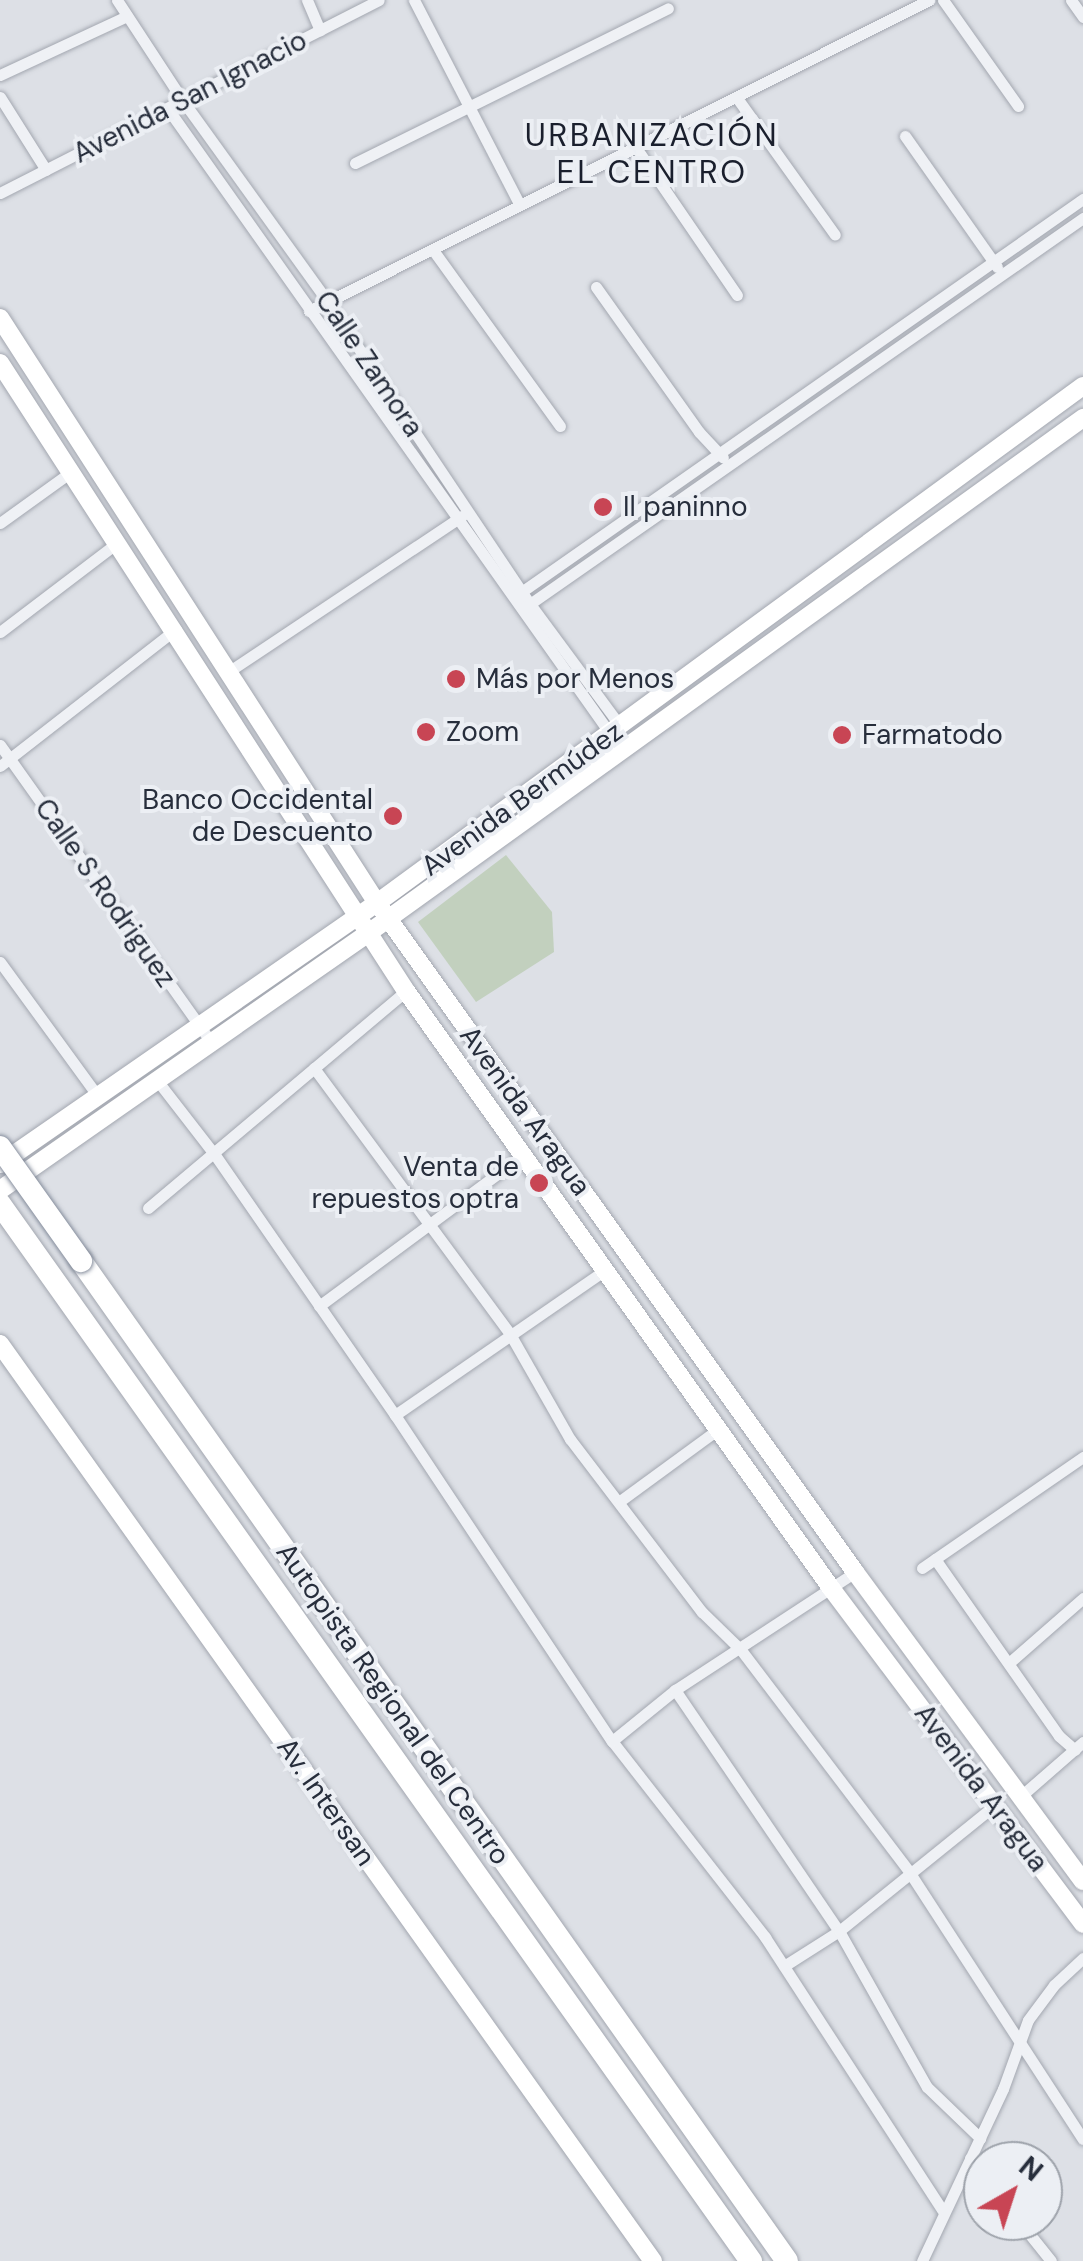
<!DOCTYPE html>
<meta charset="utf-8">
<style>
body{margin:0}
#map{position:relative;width:1083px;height:2261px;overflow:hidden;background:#dde0e6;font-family:"DM Sans",sans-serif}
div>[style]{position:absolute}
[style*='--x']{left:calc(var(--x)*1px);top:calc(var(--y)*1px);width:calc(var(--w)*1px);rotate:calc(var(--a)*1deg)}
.green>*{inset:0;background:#c2d0be}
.roads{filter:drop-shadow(0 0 2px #a3a7b0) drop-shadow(0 0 2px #a3a7b0)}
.street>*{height:11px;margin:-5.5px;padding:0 5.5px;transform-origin:5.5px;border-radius:5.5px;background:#eff1f5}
.secondary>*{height:18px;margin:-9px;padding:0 9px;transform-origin:9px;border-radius:9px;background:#fff}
.highway>*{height:22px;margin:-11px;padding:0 11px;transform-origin:11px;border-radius:11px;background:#fff}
.bridges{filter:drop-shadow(0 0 2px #858d9c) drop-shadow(0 0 2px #858d9c)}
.highway-bridge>*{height:22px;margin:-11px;padding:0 11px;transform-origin:11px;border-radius:11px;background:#fff}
.dots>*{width:28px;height:28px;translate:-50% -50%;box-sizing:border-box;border:5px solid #eceff4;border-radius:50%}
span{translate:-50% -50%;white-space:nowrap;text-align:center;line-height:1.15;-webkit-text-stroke:8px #eceff4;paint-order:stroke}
.street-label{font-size:28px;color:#272e3c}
.poi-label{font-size:28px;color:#272e3c}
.left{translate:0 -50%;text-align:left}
.right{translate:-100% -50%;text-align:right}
.quarter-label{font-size:32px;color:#1a1f2d;letter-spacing:2.5px}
.north{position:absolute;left:963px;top:2141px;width:100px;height:100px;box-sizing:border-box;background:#eceff4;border:2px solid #9da2aa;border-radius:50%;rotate:39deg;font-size:28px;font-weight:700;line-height:40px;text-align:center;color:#272e3c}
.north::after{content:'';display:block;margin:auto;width:35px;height:45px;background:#c84554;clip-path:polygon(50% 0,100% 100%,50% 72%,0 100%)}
</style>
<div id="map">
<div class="green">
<div style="clip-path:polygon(506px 855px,552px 912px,554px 952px,476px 1002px,418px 922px)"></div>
</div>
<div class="roads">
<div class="street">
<div style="--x:117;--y:0;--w:121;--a:56.8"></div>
<div style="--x:183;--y:101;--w:246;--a:54.2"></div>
<div style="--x:327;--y:301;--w:365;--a:56.2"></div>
<div style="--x:530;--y:604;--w:153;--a:53.5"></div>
<div style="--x:307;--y:0;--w:33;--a:67"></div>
<div style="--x:414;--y:0;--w:229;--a:62.7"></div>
<div style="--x:943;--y:0;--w:130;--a:54.7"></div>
<div style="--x:1071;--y:0;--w:21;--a:55"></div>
<div style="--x:0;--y:75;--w:140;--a:-24.9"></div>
<div style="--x:0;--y:97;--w:86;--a:57.8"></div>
<div style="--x:737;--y:98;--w:168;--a:54.4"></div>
<div style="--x:168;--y:109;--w:767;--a:54.71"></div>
<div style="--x:905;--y:136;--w:160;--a:54.9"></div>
<div style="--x:637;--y:149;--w:177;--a:55.6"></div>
<div style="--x:355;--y:163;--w:349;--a:-26.3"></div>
<div style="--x:0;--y:193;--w:425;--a:-27"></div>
<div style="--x:433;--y:250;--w:217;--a:54.2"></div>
<div style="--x:596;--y:287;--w:178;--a:54.6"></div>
<div style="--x:699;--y:432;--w:35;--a:47"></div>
<div style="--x:309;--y:311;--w:694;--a:-26.64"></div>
<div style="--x:0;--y:523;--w:89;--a:-35.8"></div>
<div style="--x:517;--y:595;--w:691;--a:-34.98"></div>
<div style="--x:524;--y:608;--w:682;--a:-34.9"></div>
<div style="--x:0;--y:632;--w:148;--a:-37.3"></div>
<div style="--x:228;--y:672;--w:281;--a:-33.7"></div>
<div style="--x:0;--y:745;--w:364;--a:54.6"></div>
<div style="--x:0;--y:766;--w:223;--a:-37.9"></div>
<div style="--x:0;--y:962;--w:168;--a:53.9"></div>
<div style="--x:314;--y:1068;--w:330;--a:53.6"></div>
<div style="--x:510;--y:1334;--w:121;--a:60.3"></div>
<div style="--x:570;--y:1439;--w:218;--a:52.7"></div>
<div style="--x:702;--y:1612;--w:54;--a:44.3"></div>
<div style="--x:741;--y:1650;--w:280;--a:52.8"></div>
<div style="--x:910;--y:1873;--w:317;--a:57"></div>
<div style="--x:156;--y:1079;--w:96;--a:52.2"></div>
<div style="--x:215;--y:1155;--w:316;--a:55.3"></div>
<div style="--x:395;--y:1415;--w:392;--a:56.4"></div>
<div style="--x:612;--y:1741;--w:249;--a:52"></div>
<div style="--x:765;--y:1937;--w:325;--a:57"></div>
<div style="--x:148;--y:1208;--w:337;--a:-40.1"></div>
<div style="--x:319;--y:1306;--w:254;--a:-36.5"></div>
<div style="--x:395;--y:1415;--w:255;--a:-34.6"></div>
<div style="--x:620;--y:1501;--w:120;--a:-36.2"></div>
<div style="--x:935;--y:1559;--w:216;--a:55"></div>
<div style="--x:1059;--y:1736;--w:21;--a:41"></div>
<div style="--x:922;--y:1568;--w:196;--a:-34.6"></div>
<div style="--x:1010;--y:1662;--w:97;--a:-41.2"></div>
<div style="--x:675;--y:1690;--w:292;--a:55.8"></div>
<div style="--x:839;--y:1931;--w:179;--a:60.6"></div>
<div style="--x:927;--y:2087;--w:74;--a:43.9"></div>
<div style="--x:612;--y:1741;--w:81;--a:-39"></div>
<div style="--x:675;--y:1690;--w:215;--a:-33.2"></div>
<div style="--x:1021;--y:1796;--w:82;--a:-41.1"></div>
<div style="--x:784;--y:1966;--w:65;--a:-32.5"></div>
<div style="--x:839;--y:1931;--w:199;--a:-38.9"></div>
<div style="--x:970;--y:2158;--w:21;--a:51"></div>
<div style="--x:1019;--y:2221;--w:51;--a:51.3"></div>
<div style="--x:922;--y:2261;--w:190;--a:-64.8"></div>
<div style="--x:1003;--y:2089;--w:73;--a:-70.1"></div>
<div style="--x:1028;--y:2020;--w:44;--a:-53.4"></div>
<div style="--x:1054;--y:1985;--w:40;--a:-43"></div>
</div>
<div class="secondary">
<div style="--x:0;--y:318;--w:696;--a:57.2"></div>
<div style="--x:377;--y:903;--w:822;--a:54.45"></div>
<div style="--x:855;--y:1572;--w:384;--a:53.6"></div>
<div style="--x:0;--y:363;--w:748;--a:57.12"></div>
<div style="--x:406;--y:991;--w:733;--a:54.55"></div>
<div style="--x:831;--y:1588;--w:420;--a:53.1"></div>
<div style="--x:0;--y:1164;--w:459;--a:-34.7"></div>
<div style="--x:377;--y:903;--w:875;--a:-36.22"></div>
<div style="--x:0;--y:1190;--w:447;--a:-34.9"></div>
<div style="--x:367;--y:934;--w:883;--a:-35.78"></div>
<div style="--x:0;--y:1344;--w:1126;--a:54.55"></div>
</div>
<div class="highway">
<div style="--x:0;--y:1204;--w:1297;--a:54.61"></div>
<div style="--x:81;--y:1261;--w:1224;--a:54.78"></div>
</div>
</div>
<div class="bridges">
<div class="highway-bridge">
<div style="--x:0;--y:1147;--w:140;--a:54.6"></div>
</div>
</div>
<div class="dots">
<div style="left:603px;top:507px;background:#c84554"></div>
<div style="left:456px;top:679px;background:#c84554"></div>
<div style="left:426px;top:732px;background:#c84554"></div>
<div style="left:842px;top:735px;background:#c84554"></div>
<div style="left:393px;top:816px;background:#c84554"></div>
<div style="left:539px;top:1183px;background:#c84554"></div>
</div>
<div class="street-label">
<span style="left:190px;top:97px;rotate:-27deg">Avenida San Ignacio</span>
<span style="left:369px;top:364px;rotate:56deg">Calle Zamora</span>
<span style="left:522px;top:799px;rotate:-36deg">Avenida Bermúdez</span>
<span style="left:105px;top:893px;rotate:55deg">Calle S Rodriguez</span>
<span style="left:525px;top:1111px;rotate:54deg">Avenida Aragua</span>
<span style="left:393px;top:1704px;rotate:55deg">Autopista Regional del Centro</span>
<span style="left:981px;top:1788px;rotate:53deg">Avenida Aragua</span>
<span style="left:326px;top:1802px;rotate:55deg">Av. Intersan</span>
</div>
<div class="poi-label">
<span class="left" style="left:623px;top:507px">Il paninno</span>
<span class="left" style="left:476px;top:679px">Más por Menos</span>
<span class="left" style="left:446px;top:732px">Zoom</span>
<span class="left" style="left:862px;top:735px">Farmatodo</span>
<span class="right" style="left:373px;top:816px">Banco Occidental<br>de Descuento</span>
<span class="right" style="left:519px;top:1183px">Venta de<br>repuestos optra</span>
</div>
<div class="quarter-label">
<span style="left:652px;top:154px">URBANIZACIÓN<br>EL CENTRO</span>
</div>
<div class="north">N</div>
</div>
